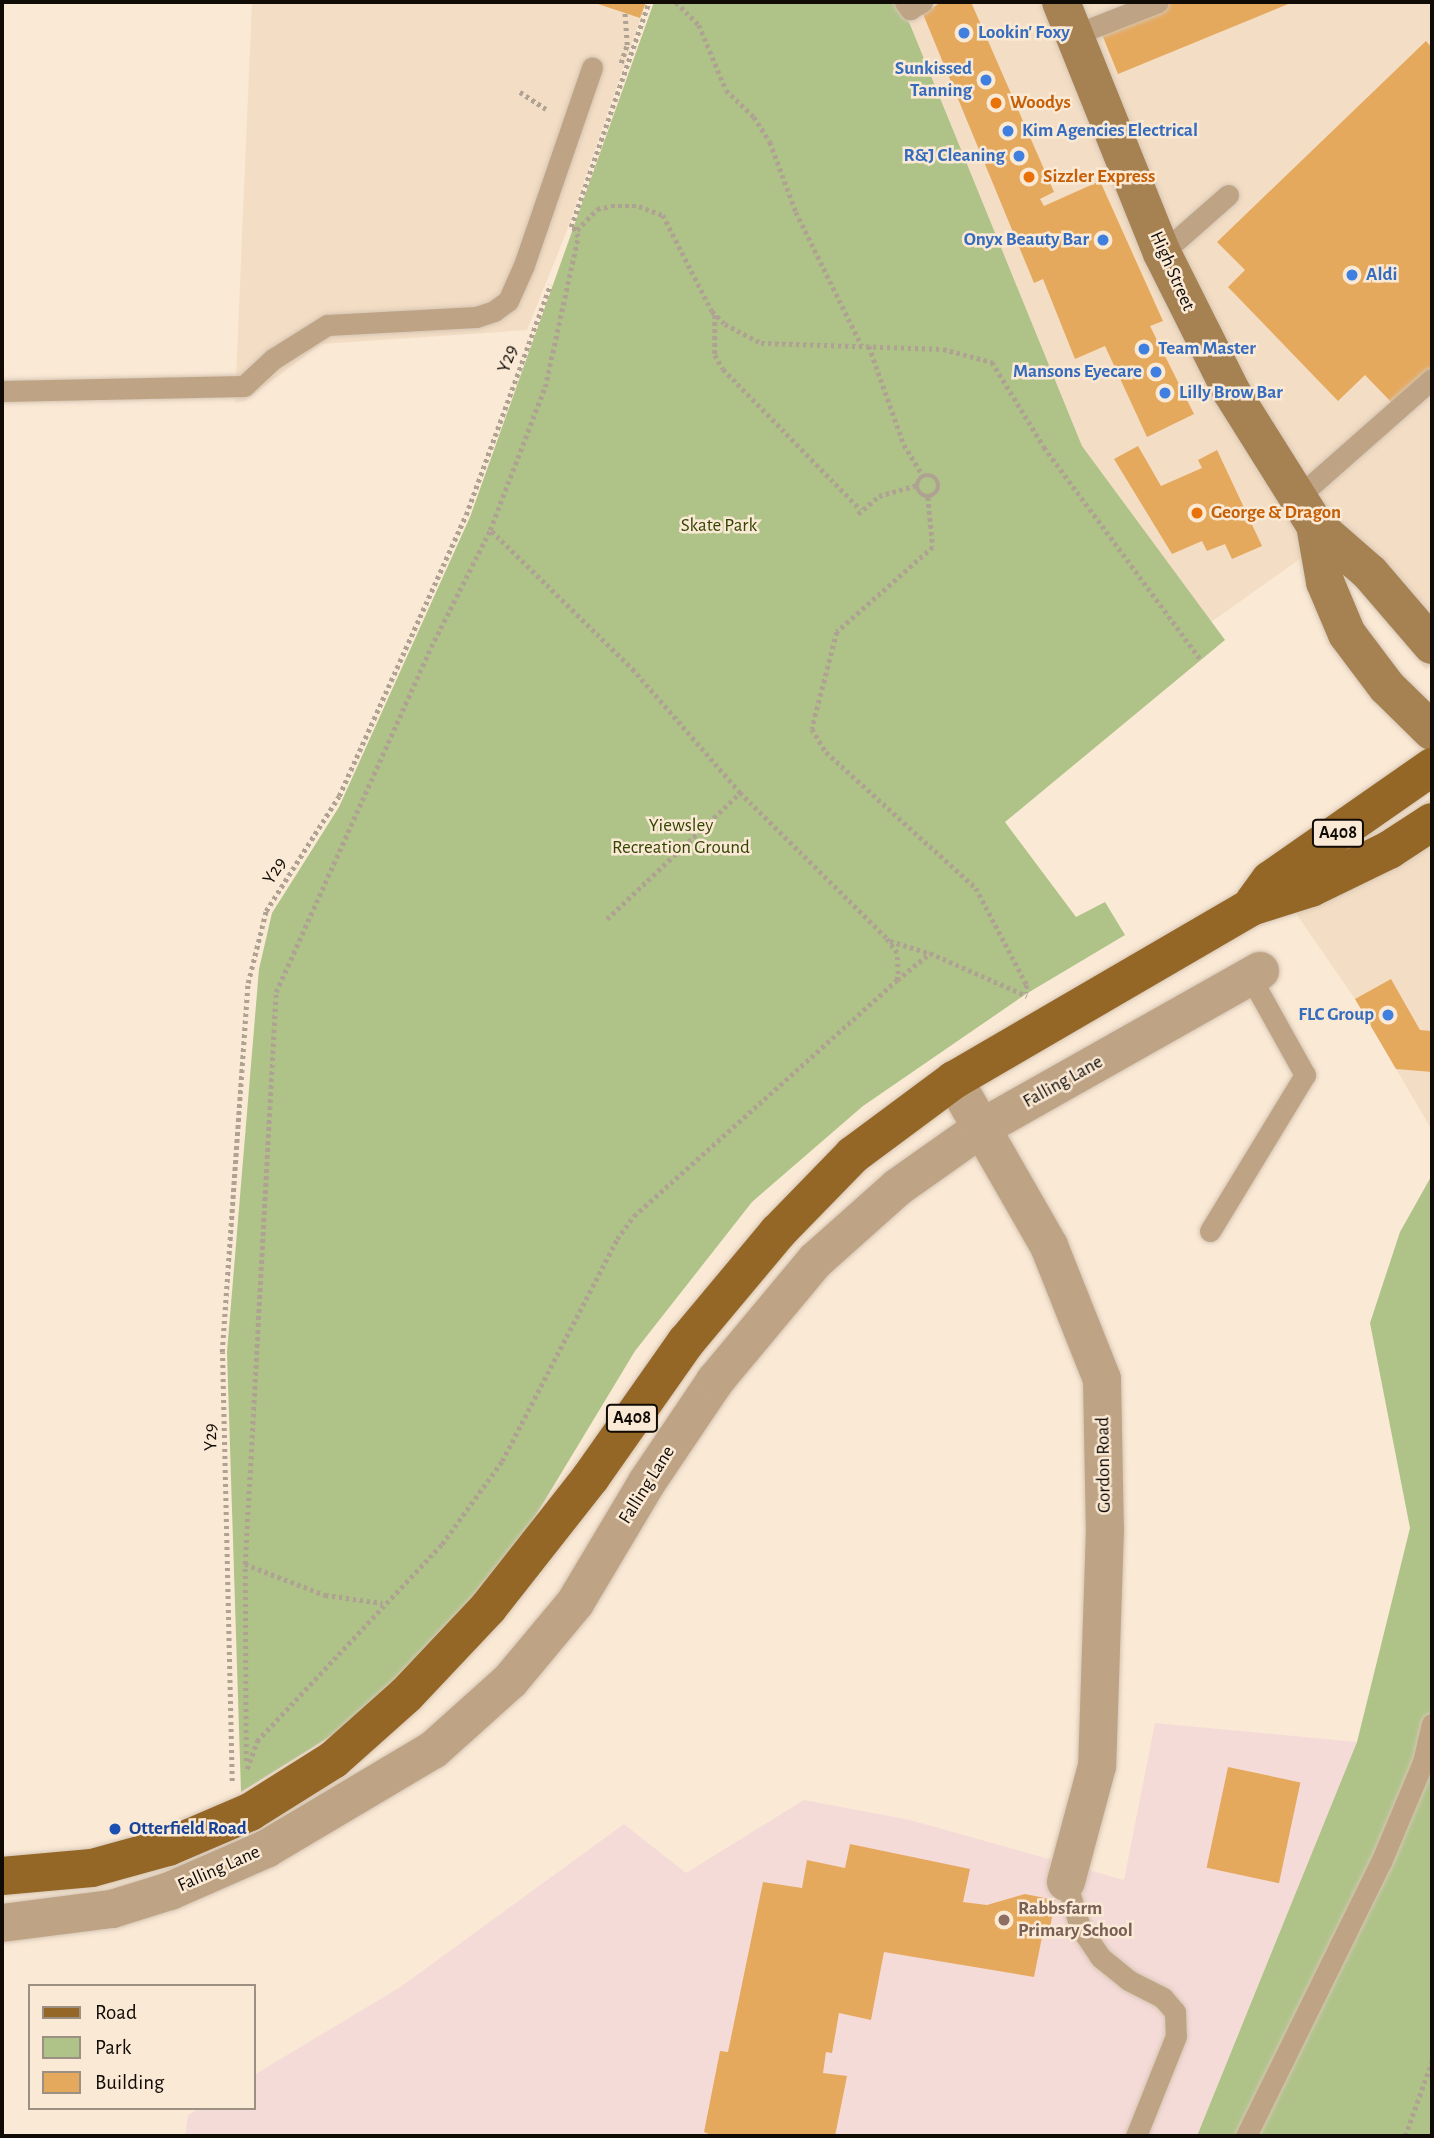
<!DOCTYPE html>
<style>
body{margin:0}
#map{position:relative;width:1434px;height:2138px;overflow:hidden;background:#fae9d5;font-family:"Alegreya Sans",sans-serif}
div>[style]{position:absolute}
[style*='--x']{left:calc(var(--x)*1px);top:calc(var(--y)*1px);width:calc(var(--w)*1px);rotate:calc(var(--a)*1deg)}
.built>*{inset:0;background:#f3ddc4}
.education>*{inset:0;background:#f5dbd8}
.green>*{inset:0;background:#afc388}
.building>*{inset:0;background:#e5a95e;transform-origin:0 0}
.path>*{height:4.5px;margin-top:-2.25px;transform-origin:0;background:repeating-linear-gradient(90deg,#afa292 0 3.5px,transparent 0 7px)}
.path>.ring{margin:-2.25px;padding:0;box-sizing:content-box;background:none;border:4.5px solid #afa292;border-radius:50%}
.roads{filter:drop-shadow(0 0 2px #d5c5b4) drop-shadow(0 0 2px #d5c5b4)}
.lane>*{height:21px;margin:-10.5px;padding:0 10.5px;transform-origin:10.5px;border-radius:10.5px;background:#bea485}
.street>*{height:38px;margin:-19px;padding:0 19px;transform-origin:19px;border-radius:19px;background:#bea485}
.secondary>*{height:38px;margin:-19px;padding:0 19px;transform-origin:19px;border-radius:19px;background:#a68152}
.primary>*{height:38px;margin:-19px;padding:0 19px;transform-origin:19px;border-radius:19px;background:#956727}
.dots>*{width:19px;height:19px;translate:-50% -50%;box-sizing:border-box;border:4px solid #fae9d5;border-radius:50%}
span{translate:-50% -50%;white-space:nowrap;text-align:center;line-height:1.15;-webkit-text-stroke:5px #fae9d5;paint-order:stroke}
.shield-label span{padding:2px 5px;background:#fae9d5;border:2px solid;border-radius:5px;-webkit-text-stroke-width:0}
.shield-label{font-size:18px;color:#100b05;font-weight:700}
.shop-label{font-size:19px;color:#366cbe;font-weight:700}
.left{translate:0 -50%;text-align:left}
.right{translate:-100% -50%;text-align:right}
.food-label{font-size:19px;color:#c56008;font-weight:700}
.street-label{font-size:19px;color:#100b05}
.park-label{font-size:19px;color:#344401}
.transit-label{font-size:19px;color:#164399;font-weight:700}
.education-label{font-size:19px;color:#785e54;font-weight:700}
.frame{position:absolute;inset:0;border:4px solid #100b05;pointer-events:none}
.legend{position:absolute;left:28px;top:1984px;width:228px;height:126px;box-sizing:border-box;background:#fae9d5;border:2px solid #9c9082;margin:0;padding:9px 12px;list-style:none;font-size:21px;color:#100b05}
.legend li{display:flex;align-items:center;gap:14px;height:35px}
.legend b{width:35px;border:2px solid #9c9082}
</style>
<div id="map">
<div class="built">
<div style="clip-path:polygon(252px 2px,646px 2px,566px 233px,527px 330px,321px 344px,245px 401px,235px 403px)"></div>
<div style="clip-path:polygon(895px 2px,1052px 2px,1321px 544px,1211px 622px,1082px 446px,909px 22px)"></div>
<div style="clip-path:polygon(1064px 2px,1432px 2px,1432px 665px,1426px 670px,1297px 492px)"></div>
<div style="clip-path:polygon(1432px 796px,1432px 1130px,1355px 999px,1284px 896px,1376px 841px)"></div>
</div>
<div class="education">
<div style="clip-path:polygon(1155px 1723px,1357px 1742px,1197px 2136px,185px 2136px,188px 2115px,200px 2108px,254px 2108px,254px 2075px,399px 1988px,624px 1824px,686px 1873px,804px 1800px,910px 1820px,1124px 1880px)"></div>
</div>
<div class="green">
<div style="clip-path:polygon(654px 2px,895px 2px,909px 22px,1082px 446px,1225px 640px,1005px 822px,1076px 917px,1105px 902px,1125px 935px,1026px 994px,863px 1106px,752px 1202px,635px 1351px,516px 1548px,416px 1663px,339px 1731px,241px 1792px,227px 1352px,259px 969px,272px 913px,339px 807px,470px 517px)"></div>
<div style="clip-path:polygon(1432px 1175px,1432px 2136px,1197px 2136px,1357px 1742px,1410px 1528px,1370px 1323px,1400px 1232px)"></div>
</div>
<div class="building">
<div style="clip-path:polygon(592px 2px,646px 2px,640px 18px)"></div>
<div style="clip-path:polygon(941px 2px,971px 2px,1054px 192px,1040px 199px,1044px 206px,1100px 181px,1163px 321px,1150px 326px,1194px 414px,1147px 437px,1105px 346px,1075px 359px,1043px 279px,1034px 283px,923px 14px)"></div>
<div style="clip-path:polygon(1173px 2px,1293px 2px,1118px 74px,1099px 27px)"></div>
<div style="clip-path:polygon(1426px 41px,1432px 48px,1432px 366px,1393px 404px,1365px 375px,1338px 401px,1228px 287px,1245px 270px,1217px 242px)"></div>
<div style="clip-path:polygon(1138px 446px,1161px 486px,1202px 468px,1198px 460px,1217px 450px,1262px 546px,1232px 559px,1225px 544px,1207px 551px,1202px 541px,1172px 554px,1114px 459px)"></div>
<div style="clip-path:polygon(1391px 979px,1420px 1030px,1432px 1031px,1432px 1072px,1396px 1069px,1355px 999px)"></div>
<div style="left:1228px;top:1767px;width:74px;height:103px;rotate:12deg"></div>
<div style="clip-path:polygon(850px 1844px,970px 1869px,963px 1902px,987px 1905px,1025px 1894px,1055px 1900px,1050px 1928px,1044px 1927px,1034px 1977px,884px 1952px,871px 2020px,839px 2013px,832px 2053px,826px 2052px,823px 2073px,847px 2076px,835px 2136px,713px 2136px,704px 2132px,720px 2051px,728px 2052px,763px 1882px,802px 1888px,807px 1860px,845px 1868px)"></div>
</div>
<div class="path">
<div style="--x:676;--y:2;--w:33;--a:45"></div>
<div style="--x:699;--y:25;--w:70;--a:67.4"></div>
<div style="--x:726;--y:90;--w:39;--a:44"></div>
<div style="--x:754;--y:117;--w:30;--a:57"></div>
<div style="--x:770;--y:142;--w:75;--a:69.6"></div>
<div style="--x:796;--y:212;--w:149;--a:63.8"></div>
<div style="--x:621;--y:63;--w:19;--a:-72"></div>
<div style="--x:627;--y:45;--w:32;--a:-94"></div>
<div style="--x:520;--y:92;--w:31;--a:33"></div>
<div style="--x:571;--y:227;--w:238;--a:-70.9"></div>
<div style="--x:577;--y:230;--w:29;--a:-46"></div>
<div style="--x:597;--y:209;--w:14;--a:-12"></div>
<div style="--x:611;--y:206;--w:28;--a:0"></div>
<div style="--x:639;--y:206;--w:26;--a:21"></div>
<div style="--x:663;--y:215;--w:108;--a:63"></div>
<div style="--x:712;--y:311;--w:18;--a:45"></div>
<div style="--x:725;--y:324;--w:41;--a:27.8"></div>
<div style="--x:761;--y:343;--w:182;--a:1.9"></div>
<div style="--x:943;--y:349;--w:51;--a:14.9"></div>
<div style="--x:992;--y:362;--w:100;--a:58.5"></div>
<div style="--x:1044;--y:447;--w:265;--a:53.6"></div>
<div style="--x:715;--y:315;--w:40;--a:90"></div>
<div style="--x:715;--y:355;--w:16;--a:60"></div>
<div style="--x:723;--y:369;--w:197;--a:45.6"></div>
<div style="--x:869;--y:346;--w:105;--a:70.5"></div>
<div style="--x:904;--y:445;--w:36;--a:58"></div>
<div class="ring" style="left:917px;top:475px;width:17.5px;height:17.5px"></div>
<div style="--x:928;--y:497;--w:50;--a:84.3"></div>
<div style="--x:933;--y:547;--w:128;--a:138.5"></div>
<div style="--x:837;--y:632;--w:100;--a:104.5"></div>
<div style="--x:812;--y:729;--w:27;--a:59"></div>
<div style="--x:826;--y:752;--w:202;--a:42.2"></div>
<div style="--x:976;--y:888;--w:110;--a:62.3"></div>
<div style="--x:1027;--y:985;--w:8;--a:97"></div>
<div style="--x:858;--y:514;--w:28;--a:-41"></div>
<div style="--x:879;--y:496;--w:40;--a:-16"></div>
<div style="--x:607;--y:919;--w:183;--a:-43.5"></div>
<div style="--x:890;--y:941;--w:41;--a:17.1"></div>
<div style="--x:897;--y:980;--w:43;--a:-39.3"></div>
<div style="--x:930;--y:953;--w:106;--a:23.9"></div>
<div style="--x:245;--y:1564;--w:86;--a:21.2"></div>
<div style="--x:325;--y:1595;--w:58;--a:8"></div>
<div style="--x:246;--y:1761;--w:197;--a:-90.3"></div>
<div style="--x:245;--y:1564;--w:573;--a:-86.9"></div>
<div style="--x:276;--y:992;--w:378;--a:-65.8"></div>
<div style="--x:431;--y:647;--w:131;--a:-63.2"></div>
<div style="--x:490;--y:530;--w:153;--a:-69"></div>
<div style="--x:545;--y:387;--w:154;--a:-77.6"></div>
<div style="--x:578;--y:237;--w:14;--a:-115"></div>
<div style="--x:247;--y:1769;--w:30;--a:-70"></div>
<div style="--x:257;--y:1741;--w:270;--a:-46.8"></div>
<div style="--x:442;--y:1544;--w:102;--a:-54.1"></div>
<div style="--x:502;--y:1461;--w:250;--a:-62.6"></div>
<div style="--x:617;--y:1239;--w:29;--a:-54"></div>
<div style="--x:634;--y:1216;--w:353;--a:-41.9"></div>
<div style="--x:897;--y:980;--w:6;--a:-81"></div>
<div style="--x:898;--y:974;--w:21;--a:-93"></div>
<div style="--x:897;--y:953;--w:19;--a:-126"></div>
<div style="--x:886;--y:938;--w:206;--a:-135.2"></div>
<div style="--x:740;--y:793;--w:162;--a:-131"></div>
<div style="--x:634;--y:671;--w:202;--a:-135.6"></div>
<div style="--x:232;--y:1781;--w:429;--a:-91.3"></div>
<div style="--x:222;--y:1352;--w:370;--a:-86"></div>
<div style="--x:248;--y:983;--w:74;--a:-76"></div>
<div style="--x:266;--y:911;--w:136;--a:-57.6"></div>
<div style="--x:339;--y:796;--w:308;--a:-65.7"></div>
<div style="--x:466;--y:515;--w:245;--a:-69.9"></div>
<div style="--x:1405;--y:2136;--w:80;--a:-70.2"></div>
</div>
<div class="roads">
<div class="lane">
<div style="--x:905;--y:2;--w:9;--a:54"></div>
<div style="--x:910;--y:9;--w:14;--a:-30"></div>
<div style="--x:1074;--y:35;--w:90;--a:-21.4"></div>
<div style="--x:1162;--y:253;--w:88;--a:-41.3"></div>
<div style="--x:2;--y:391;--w:242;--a:-1.2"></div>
<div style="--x:244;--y:386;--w:40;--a:-43"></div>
<div style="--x:273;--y:359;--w:64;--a:-32.2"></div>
<div style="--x:327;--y:325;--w:149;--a:-3.1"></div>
<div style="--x:476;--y:317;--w:19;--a:-18"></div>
<div style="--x:494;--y:311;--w:17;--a:-36"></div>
<div style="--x:508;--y:301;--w:39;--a:-66"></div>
<div style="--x:524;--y:265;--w:209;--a:-71"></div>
<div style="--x:1298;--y:497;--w:179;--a:-41.4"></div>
<div style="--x:1210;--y:1231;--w:183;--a:-58.7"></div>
<div style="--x:1305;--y:1075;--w:113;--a:-119.1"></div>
<div style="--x:1066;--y:1882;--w:47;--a:72.7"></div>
<div style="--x:1080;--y:1927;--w:36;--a:56"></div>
<div style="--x:1100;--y:1957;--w:36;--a:39"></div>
<div style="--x:1128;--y:1980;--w:39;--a:27"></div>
<div style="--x:1163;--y:1998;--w:18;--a:49"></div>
<div style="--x:1175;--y:2012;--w:24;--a:88"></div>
<div style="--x:1176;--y:2036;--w:108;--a:111.8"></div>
<div style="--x:1246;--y:2136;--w:305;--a:-63.8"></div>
<div style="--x:1381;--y:1862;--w:108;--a:-67.2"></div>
<div style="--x:1423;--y:1762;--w:39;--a:-77"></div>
</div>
<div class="street">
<div style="--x:954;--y:1080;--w:191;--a:60.2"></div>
<div style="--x:1049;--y:1246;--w:143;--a:68.3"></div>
<div style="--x:1102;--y:1379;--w:150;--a:88.9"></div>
<div style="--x:1105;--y:1529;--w:237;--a:91.9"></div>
<div style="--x:1097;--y:1766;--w:120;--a:105"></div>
<div style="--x:2;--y:1923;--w:111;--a:-7.3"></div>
<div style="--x:112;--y:1909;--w:61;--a:-17.2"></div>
<div style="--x:170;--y:1891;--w:105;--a:-23.6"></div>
<div style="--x:266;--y:1849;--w:194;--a:-30.7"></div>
<div style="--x:433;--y:1750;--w:103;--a:-41.9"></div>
<div style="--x:510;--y:1681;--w:102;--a:-50.2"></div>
<div style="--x:575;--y:1603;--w:141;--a:-59.2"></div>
<div style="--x:647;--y:1482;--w:122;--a:-56"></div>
<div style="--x:715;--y:1381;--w:156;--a:-50.2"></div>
<div style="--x:815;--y:1261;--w:111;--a:-41.7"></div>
<div style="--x:898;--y:1187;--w:104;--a:-35.2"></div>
<div style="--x:983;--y:1127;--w:318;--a:-29.4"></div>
</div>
<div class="secondary">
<div style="--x:1061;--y:2;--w:271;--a:68.1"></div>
<div style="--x:1162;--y:253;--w:154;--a:63.4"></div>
<div style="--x:1231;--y:391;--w:158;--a:57.9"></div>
<div style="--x:1315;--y:525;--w:73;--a:41.1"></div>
<div style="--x:1370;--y:573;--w:95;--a:49.3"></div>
<div style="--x:1315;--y:525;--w:58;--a:80"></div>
<div style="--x:1325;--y:582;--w:56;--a:67.1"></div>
<div style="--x:1347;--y:634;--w:66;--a:53"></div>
<div style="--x:1387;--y:687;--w:63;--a:44.4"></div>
</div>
<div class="primary">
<div style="--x:1254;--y:902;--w:27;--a:-54"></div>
<div style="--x:1270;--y:880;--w:198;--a:-34.9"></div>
<div style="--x:2;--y:1876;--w:90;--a:-5.1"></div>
<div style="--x:92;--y:1868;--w:79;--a:-15.4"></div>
<div style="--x:168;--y:1847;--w:89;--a:-23.1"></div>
<div style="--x:250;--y:1812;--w:98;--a:-32.1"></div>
<div style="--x:333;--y:1760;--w:98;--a:-41.7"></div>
<div style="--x:406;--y:1695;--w:120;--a:-46.7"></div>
<div style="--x:488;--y:1608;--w:167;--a:-51.8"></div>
<div style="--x:591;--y:1477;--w:165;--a:-54.9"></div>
<div style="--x:686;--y:1342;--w:143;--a:-50.1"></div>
<div style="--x:778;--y:1232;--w:107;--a:-45.8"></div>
<div style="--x:853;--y:1155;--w:126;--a:-36.6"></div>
<div style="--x:954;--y:1080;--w:344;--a:-30.2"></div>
<div style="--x:1251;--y:907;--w:63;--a:-17.6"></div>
<div style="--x:1311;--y:888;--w:87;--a:-26"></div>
<div style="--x:1389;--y:850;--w:51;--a:-33.1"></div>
</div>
</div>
<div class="dots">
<div style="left:964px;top:33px;background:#3f7fe0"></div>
<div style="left:986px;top:80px;background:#3f7fe0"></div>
<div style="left:996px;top:103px;background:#e8710a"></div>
<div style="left:1008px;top:131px;background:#3f7fe0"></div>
<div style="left:1019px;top:156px;background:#3f7fe0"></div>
<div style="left:1029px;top:177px;background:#e8710a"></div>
<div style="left:1103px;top:240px;background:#3f7fe0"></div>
<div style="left:1352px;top:275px;background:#3f7fe0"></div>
<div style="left:1144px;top:349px;background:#3f7fe0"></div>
<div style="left:1156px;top:372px;background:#3f7fe0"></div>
<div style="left:1165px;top:393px;background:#3f7fe0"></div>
<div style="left:1197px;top:513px;background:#e8710a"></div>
<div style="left:1388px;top:1015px;background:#3f7fe0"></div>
<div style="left:115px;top:1829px;background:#1a4fb4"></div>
<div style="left:1004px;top:1920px;background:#8d6e63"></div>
</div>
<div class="shield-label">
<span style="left:1338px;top:833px">A408</span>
<span style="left:632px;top:1418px">A408</span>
</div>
<div class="shop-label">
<span class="left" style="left:978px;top:33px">Lookin' Foxy</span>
<span class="right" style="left:972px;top:80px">Sunkissed<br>Tanning</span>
<span class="left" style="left:1022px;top:131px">Kim Agencies Electrical</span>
<span class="right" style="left:1005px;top:156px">R&amp;J Cleaning</span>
<span class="right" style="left:1089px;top:240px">Onyx Beauty Bar</span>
<span class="left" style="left:1366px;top:275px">Aldi</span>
<span class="left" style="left:1158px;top:349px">Team Master</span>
<span class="right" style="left:1142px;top:372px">Mansons Eyecare</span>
<span class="left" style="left:1179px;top:393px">Lilly Brow Bar</span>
<span class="right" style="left:1374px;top:1015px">FLC Group</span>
</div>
<div class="food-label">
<span class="left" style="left:1010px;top:103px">Woodys</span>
<span class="left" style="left:1043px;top:177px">Sizzler Express</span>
<span class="left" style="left:1211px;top:513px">George &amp; Dragon</span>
</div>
<div class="street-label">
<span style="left:1172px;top:271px;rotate:66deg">High Street</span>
<span style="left:508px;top:359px;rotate:-70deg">Y29</span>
<span style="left:275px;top:871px;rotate:-58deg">Y29</span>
<span style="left:1063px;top:1082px;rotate:-29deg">Falling Lane</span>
<span style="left:211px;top:1437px;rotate:-92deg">Y29</span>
<span style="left:1104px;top:1465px;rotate:-91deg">Gordon Road</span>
<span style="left:647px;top:1485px;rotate:-58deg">Falling Lane</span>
<span style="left:219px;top:1869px;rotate:-24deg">Falling Lane</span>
</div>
<div class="park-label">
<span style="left:719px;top:526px">Skate Park</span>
<span style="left:681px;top:837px">Yiewsley<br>Recreation Ground</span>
</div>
<div class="transit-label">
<span class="left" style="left:129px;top:1829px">Otterfield Road</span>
</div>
<div class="education-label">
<span class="left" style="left:1018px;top:1920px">Rabbsfarm<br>Primary School</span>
</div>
<div class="frame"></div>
<ul class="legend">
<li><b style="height:9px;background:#956727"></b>Road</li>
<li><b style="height:19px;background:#afc388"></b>Park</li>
<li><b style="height:19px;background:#e5a95e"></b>Building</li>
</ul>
</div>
